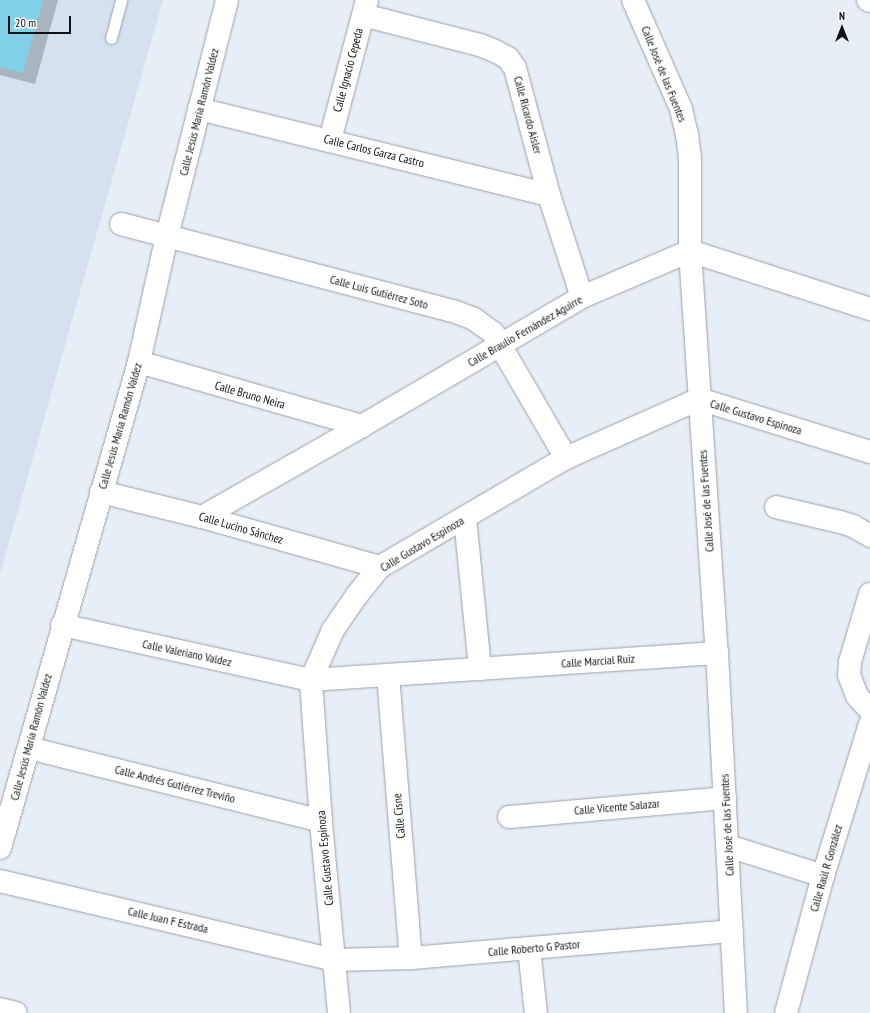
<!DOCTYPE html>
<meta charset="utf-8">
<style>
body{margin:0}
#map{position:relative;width:870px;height:1013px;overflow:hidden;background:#e7eef5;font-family:"PT Sans Narrow",sans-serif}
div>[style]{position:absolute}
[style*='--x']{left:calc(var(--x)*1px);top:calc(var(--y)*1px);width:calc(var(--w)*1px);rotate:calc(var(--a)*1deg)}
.built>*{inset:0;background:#d5e1ee}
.shadow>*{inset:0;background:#0003}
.building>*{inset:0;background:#80d1e7}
.roads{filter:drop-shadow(0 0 1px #9aa1a7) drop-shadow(0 0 1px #9aa1a7)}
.lane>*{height:11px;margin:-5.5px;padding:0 5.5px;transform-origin:5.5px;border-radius:5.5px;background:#fff}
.street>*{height:22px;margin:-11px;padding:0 11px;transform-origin:11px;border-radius:11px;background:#fff}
span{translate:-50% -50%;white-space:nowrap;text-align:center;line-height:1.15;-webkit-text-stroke:3px #fff;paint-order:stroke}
.street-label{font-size:12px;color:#0f1214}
.north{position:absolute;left:822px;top:8px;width:40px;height:40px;-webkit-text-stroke:3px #fff;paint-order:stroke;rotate:0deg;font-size:11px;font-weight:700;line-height:16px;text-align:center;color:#0f1214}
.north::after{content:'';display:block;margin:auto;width:14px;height:18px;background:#0f1214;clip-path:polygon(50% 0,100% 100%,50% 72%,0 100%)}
.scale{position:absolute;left:8px;top:16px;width:63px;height:18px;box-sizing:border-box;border:2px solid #0f1214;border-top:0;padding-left:5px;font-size:12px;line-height:14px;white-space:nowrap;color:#0f1214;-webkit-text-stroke:3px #fff;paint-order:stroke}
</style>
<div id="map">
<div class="built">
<div style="clip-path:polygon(0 0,163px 0,0 574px)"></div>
</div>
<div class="shadow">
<div style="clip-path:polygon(0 0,58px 0,35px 84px,0 75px)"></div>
</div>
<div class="building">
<div style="clip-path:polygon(0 0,43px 0,23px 73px,0 67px)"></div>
</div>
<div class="roads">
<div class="lane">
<div style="--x:111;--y:38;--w:39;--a:-75"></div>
</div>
<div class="street">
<div style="--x:633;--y:0;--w:119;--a:66.2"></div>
<div style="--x:681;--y:109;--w:26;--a:77"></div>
<div style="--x:687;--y:134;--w:25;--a:83"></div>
<div style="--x:690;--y:159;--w:92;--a:90"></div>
<div style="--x:690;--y:251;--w:403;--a:86.2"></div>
<div style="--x:717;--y:653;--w:361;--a:87"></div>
<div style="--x:868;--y:0;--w:2;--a:27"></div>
<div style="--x:363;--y:15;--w:121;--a:14.4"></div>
<div style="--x:480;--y:45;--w:18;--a:22"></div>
<div style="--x:497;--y:52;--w:13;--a:29"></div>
<div style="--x:508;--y:58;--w:12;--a:55"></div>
<div style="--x:515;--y:68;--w:131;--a:75"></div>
<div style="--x:549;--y:195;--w:107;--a:72.1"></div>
<div style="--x:199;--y:109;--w:360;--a:13.8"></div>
<div style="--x:330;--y:140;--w:145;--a:-75.2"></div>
<div style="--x:121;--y:224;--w:346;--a:14.7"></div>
<div style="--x:456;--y:312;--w:19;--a:21"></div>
<div style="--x:474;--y:319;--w:24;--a:36"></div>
<div style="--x:493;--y:333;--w:145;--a:59.7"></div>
<div style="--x:139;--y:362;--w:232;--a:16"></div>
<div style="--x:101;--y:492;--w:104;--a:13.9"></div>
<div style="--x:202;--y:517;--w:185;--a:15.7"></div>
<div style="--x:776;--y:507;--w:66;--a:13.2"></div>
<div style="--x:840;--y:522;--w:14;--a:17"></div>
<div style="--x:853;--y:526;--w:20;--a:30"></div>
<div style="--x:202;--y:517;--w:184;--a:-29.6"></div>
<div style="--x:362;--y:426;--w:255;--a:-30.4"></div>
<div style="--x:582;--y:297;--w:117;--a:-23.1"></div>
<div style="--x:690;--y:251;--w:189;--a:17.9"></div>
<div style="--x:465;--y:518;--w:152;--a:84.3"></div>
<div style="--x:870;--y:594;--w:71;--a:106.4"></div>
<div style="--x:850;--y:662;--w:13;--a:94"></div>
<div style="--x:849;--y:675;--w:22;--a:69"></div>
<div style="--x:857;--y:696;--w:19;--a:47"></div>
<div style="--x:62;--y:625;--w:255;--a:12.5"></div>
<div style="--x:311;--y:680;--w:407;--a:-3.8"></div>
<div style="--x:388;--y:675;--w:284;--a:85.4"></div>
<div style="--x:29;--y:748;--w:301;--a:14"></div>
<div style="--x:509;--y:817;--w:217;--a:-5"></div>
<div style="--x:728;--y:846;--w:100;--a:17.5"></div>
<div style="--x:0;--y:848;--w:505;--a:-74.04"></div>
<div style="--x:139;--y:362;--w:129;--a:-77.5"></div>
<div style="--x:167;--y:236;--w:244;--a:-75.7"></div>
<div style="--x:0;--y:881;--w:344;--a:13.3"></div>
<div style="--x:335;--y:960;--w:76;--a:-1.5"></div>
<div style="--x:411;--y:958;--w:322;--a:-4.8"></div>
<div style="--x:529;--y:948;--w:65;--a:83.9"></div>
<div style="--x:0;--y:1009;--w:16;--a:14"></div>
<div style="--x:339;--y:1013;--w:193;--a:-95.4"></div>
<div style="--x:321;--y:821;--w:141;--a:-94.1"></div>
<div style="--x:311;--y:680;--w:55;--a:-66.3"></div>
<div style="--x:333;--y:630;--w:42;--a:-55.6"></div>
<div style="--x:357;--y:595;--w:36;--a:-51"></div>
<div style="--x:380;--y:567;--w:216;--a:-30.4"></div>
<div style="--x:566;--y:458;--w:145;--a:-23.9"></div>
<div style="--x:699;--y:399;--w:179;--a:17.2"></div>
<div style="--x:786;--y:1013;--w:142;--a:-74.9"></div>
<div style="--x:823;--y:876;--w:159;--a:-72.8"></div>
</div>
</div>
<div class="street-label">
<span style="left:348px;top:70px;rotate:-75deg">Calle Ignacio Cepeda</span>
<span style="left:664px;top:74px;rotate:68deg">Calle José de las Fuentes</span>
<span style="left:199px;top:112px;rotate:-76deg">Calle Jesús María Ramón Valdez</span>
<span style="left:528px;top:115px;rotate:75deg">Calle Ricardo Aisler</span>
<span style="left:374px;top:151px;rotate:14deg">Calle Carlos Garza Castro</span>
<span style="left:379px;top:292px;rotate:15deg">Calle Luis Gutiérrez Soto</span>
<span style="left:525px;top:331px;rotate:-30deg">Calle Braulio Fernández Aguirre</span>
<span style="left:250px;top:395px;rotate:16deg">Calle Bruno Neira</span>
<span style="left:756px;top:417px;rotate:17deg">Calle Gustavo Espinoza</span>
<span style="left:120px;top:426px;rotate:-74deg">Calle Jesús María Ramón Valdez</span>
<span style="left:706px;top:501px;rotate:-94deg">Calle José de las Fuentes</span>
<span style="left:241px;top:528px;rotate:16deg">Calle Lucino Sánchez</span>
<span style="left:422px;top:544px;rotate:-31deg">Calle Gustavo Espinoza</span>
<span style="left:187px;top:653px;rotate:12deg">Calle Valeriano Valdez</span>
<span style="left:598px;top:661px;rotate:-4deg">Calle Marcial Ruiz</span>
<span style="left:31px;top:737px;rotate:-75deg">Calle Jesús María Ramón Valdez</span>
<span style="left:175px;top:784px;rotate:14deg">Calle Andrés Gutiérrez Treviño</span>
<span style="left:617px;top:807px;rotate:-5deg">Calle Vicente Salazar</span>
<span style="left:399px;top:816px;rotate:-95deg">Calle Cisne</span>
<span style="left:727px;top:825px;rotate:-93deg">Calle José de las Fuentes</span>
<span style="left:325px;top:858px;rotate:-95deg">Calle Gustavo Espinoza</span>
<span style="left:826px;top:868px;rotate:-74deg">Calle Raúl R González</span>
<span style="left:168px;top:920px;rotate:13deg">Calle Juan F Estrada</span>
<span style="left:534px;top:948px;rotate:-5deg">Calle Roberto G Pastor</span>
</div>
<div class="north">N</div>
<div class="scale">20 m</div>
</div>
